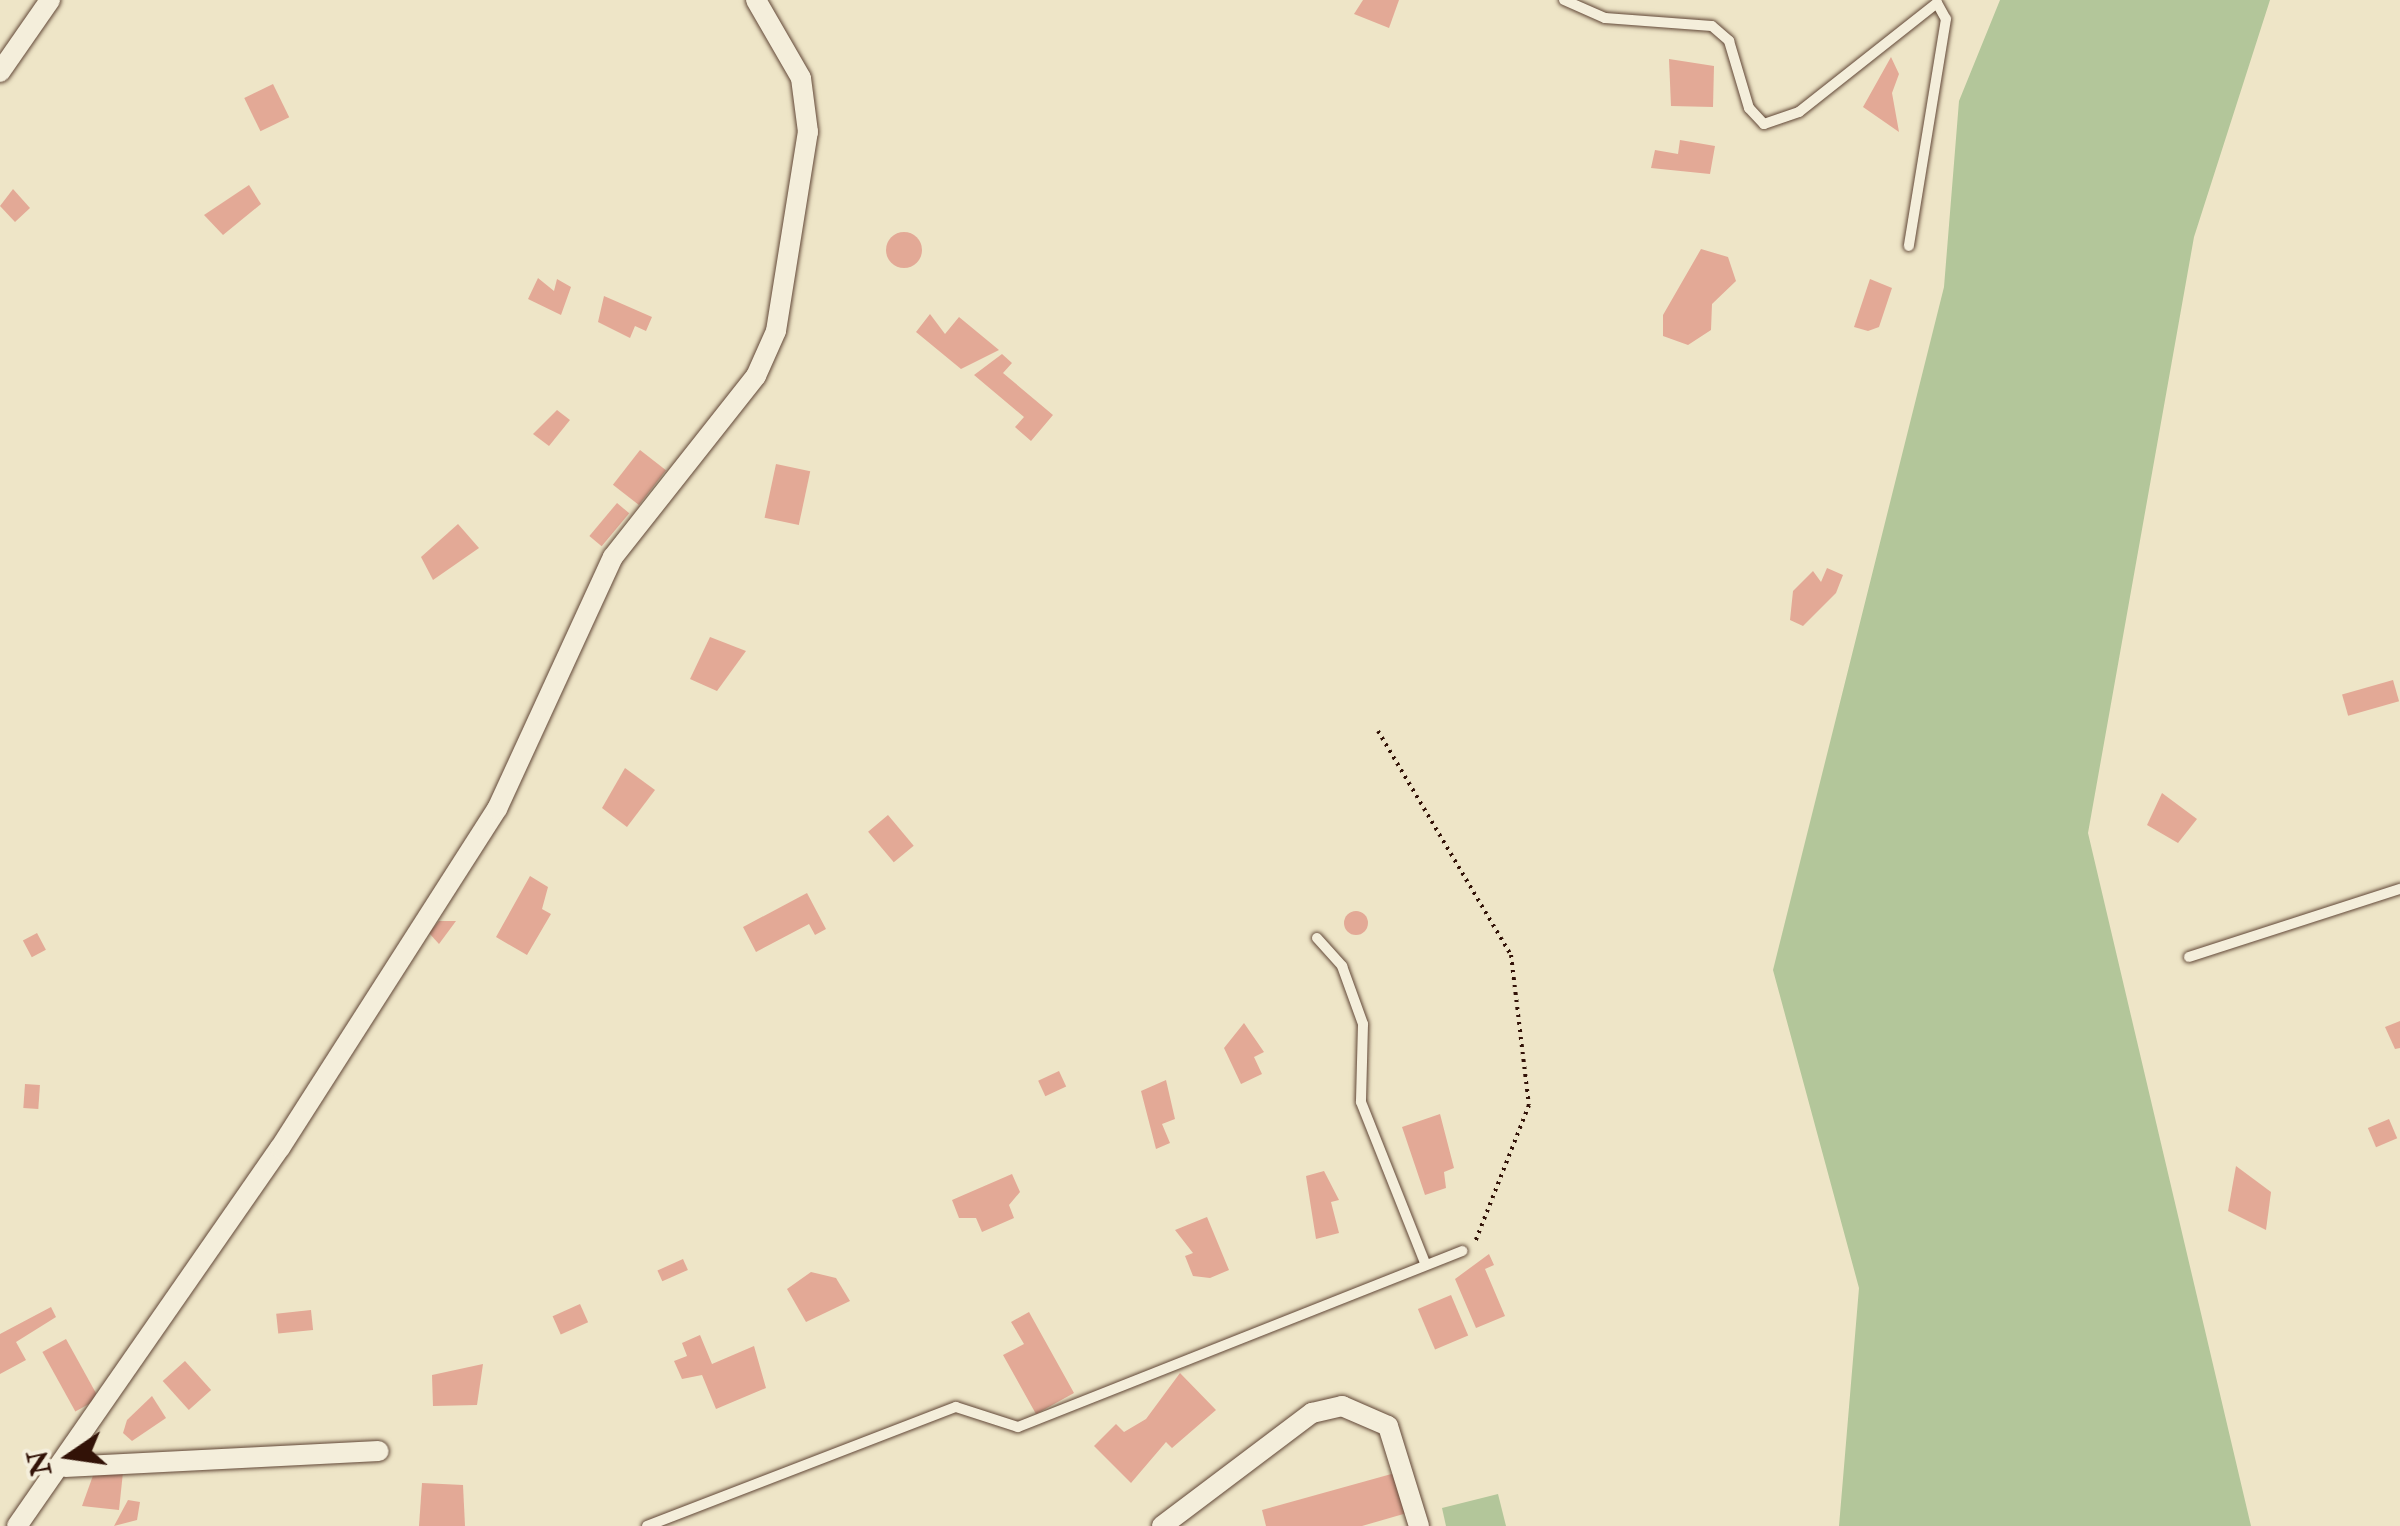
<!DOCTYPE html>
<style>
body{margin:0}
#map{position:relative;width:2400px;height:1526px;overflow:hidden;background:#eee5c7;font-family:"IM FELL Double Pica",serif}
div>[style]{position:absolute}
[style*='--x']{left:calc(var(--x)*1px);top:calc(var(--y)*1px);width:calc(var(--w)*1px);rotate:calc(var(--a)*1deg)}
.green>*{inset:0;background:#b3c69a}
.building>*{inset:0;background:#e3a996;transform-origin:0 0}
.round{border-radius:50%}
.path>*{height:4px;margin-top:-2px;transform-origin:0;background:repeating-linear-gradient(90deg,#321207 0 2.5px,transparent 0 7.5px)}
.roads{filter:drop-shadow(0 0 2px #614737) drop-shadow(0 0 2px #614737)}
.lane>*{height:10px;margin:-5px;padding:0 5px;transform-origin:5px;border-radius:5px;background:#f4eedb}
.street>*{height:20px;margin:-10px;padding:0 10px;transform-origin:10px;border-radius:10px;background:#f4eedb}
span{translate:-50% -50%;white-space:nowrap;text-align:center;line-height:1.15;-webkit-text-stroke:8px #f4eedb;paint-order:stroke}
.north{position:absolute;left:20px;top:1406px;width:100px;height:100px;-webkit-text-stroke:8px #f4eedb;paint-order:stroke;rotate:257deg;font-size:28px;font-weight:700;line-height:40px;text-align:center;color:#321207}
.north::after{content:'';display:block;margin:auto;width:35px;height:45px;background:#321207;clip-path:polygon(50% 0,100% 100%,50% 72%,0 100%)}
</style>
<div id="map">
<div class="green">
<div style="clip-path:polygon(2000px 0,2270px 0,2194px 237px,2088px 833px,2251px 1526px,1839px 1526px,1859px 1288px,1773px 970px,1944px 287px,1959px 101px)"></div>
<div style="clip-path:polygon(1498px 1494px,1506px 1526px,1446px 1526px,1442px 1508px)"></div>
</div>
<div class="building">
<div style="clip-path:polygon(1399px 0,1389px 28px,1354px 14px,1363px 0)"></div>
<div style="clip-path:polygon(1891px 57px,1899px 74px,1892px 93px,1899px 132px,1863px 107px)"></div>
<div style="clip-path:polygon(1669px 59px,1714px 66px,1713px 107px,1671px 106px)"></div>
<div style="left:273px;top:84px;width:37px;height:32px;rotate:64deg"></div>
<div style="clip-path:polygon(1680px 140px,1715px 146px,1710px 174px,1651px 168px,1655px 150px,1678px 154px)"></div>
<div style="clip-path:polygon(249px 185px,261px 204px,223px 235px,204px 215px)"></div>
<div style="clip-path:polygon(13px 189px,30px 208px,15px 222px,0 206px)"></div>
<div class="round" style="left:886px;top:232px;width:36px;height:36px"></div>
<div style="clip-path:polygon(1701px 249px,1728px 257px,1736px 281px,1712px 304px,1711px 330px,1688px 345px,1663px 336px,1663px 315px)"></div>
<div style="clip-path:polygon(538px 278px,554px 291px,557px 279px,571px 287px,561px 315px,528px 299px)"></div>
<div style="clip-path:polygon(1870px 279px,1892px 288px,1879px 327px,1868px 331px,1854px 327px)"></div>
<div style="clip-path:polygon(604px 296px,652px 317px,646px 331px,635px 326px,630px 338px,598px 322px)"></div>
<div style="clip-path:polygon(930px 314px,945px 334px,959px 317px,999px 350px,961px 369px,916px 332px)"></div>
<div style="clip-path:polygon(1002px 354px,1012px 363px,1003px 373px,1053px 415px,1031px 441px,1015px 427px,1024px 417px,974px 375px)"></div>
<div style="clip-path:polygon(557px 410px,570px 420px,549px 446px,533px 434px)"></div>
<div style="left:640px;top:450px;width:33px;height:44px;rotate:38deg"></div>
<div style="left:776px;top:464px;width:35px;height:55px;rotate:12deg"></div>
<div style="left:617px;top:503px;width:16px;height:43px;rotate:40deg"></div>
<div style="clip-path:polygon(458px 524px,479px 548px,433px 580px,421px 557px)"></div>
<div style="clip-path:polygon(1827px 568px,1843px 575px,1836px 593px,1803px 626px,1790px 620px,1793px 591px,1813px 571px,1821px 582px)"></div>
<div style="clip-path:polygon(710px 637px,746px 651px,717px 691px,690px 679px)"></div>
<div style="left:2393px;top:680px;width:22px;height:53px;rotate:74deg"></div>
<div style="clip-path:polygon(625px 768px,655px 790px,627px 827px,602px 808px)"></div>
<div style="clip-path:polygon(2162px 793px,2197px 819px,2178px 843px,2147px 825px)"></div>
<div style="left:888px;top:815px;width:40px;height:26px;rotate:50deg"></div>
<div style="clip-path:polygon(530px 876px,548px 887px,542px 909px,551px 914px,527px 955px,496px 937px)"></div>
<div style="clip-path:polygon(807px 893px,826px 929px,815px 935px,809px 924px,756px 952px,743px 927px)"></div>
<div class="round" style="left:1344px;top:911px;width:24px;height:24px"></div>
<div style="clip-path:polygon(439px 921px,456px 921px,439px 944px,429px 933px)"></div>
<div style="left:37px;top:933px;width:19px;height:16px;rotate:62deg"></div>
<div style="clip-path:polygon(2400px 1021px,2400px 1048px,2395px 1049px,2385px 1027px)"></div>
<div style="clip-path:polygon(1244px 1023px,1264px 1052px,1254px 1057px,1262px 1074px,1241px 1084px,1224px 1048px)"></div>
<div style="left:1059px;top:1071px;width:17px;height:23px;rotate:65deg"></div>
<div style="clip-path:polygon(1166px 1080px,1175px 1119px,1162px 1124px,1170px 1143px,1156px 1149px,1141px 1091px)"></div>
<div style="left:25px;top:1084px;width:15px;height:24px;rotate:4deg"></div>
<div style="clip-path:polygon(1440px 1114px,1454px 1168px,1444px 1172px,1446px 1188px,1425px 1195px,1402px 1127px)"></div>
<div style="left:2389px;top:1119px;width:21px;height:23px;rotate:67deg"></div>
<div style="clip-path:polygon(2236px 1166px,2271px 1192px,2266px 1230px,2228px 1211px)"></div>
<div style="clip-path:polygon(1324px 1171px,1339px 1200px,1331px 1202px,1339px 1233px,1316px 1239px,1306px 1176px)"></div>
<div style="clip-path:polygon(1012px 1174px,1020px 1192px,1009px 1205px,1014px 1218px,982px 1232px,976px 1218px,959px 1218px,952px 1200px)"></div>
<div style="clip-path:polygon(1207px 1217px,1229px 1270px,1210px 1278px,1193px 1276px,1185px 1256px,1193px 1253px,1175px 1230px)"></div>
<div style="clip-path:polygon(1489px 1254px,1494px 1265px,1485px 1269px,1505px 1316px,1476px 1328px,1455px 1279px)"></div>
<div style="left:683px;top:1259px;width:12px;height:28px;rotate:66deg"></div>
<div style="clip-path:polygon(811px 1272px,836px 1278px,850px 1301px,806px 1322px,787px 1289px)"></div>
<div style="left:1451px;top:1295px;width:44px;height:36px;rotate:67deg"></div>
<div style="left:580px;top:1304px;width:20px;height:30px;rotate:66deg"></div>
<div style="clip-path:polygon(51px 1307px,56px 1317px,16px 1342px,26px 1360px,0 1374px,0 1334px)"></div>
<div style="left:311px;top:1310px;width:20px;height:35px;rotate:84deg"></div>
<div style="clip-path:polygon(1029px 1312px,1074px 1393px,1036px 1414px,1003px 1355px,1024px 1344px,1011px 1322px)"></div>
<div style="clip-path:polygon(700px 1335px,712px 1364px,754px 1346px,766px 1388px,716px 1409px,702px 1375px,682px 1379px,674px 1361px,687px 1356px,682px 1343px)"></div>
<div style="left:66px;top:1339px;width:68px;height:27px;rotate:61deg"></div>
<div style="left:185px;top:1361px;width:39px;height:30px;rotate:48deg"></div>
<div style="clip-path:polygon(483px 1364px,477px 1405px,433px 1406px,432px 1375px)"></div>
<div style="clip-path:polygon(1180px 1373px,1216px 1410px,1172px 1448px,1166px 1442px,1131px 1483px,1094px 1446px,1116px 1424px,1124px 1432px,1146px 1419px)"></div>
<div style="clip-path:polygon(152px 1396px,166px 1418px,132px 1441px,123px 1433px,127px 1420px)"></div>
<div style="clip-path:polygon(95px 1470px,123px 1472px,119px 1510px,82px 1506px)"></div>
<div style="clip-path:polygon(1395px 1473px,1407px 1513px,1362px 1526px,1266px 1526px,1262px 1510px)"></div>
<div style="clip-path:polygon(422px 1483px,463px 1485px,465px 1526px,419px 1526px)"></div>
<div style="clip-path:polygon(128px 1500px,140px 1502px,137px 1520px,114px 1526px)"></div>
</div>
<div class="path">
<div style="--x:1378;--y:731;--w:261;--a:59.3"></div>
<div style="--x:1511;--y:955;--w:151;--a:83.2"></div>
<div style="--x:1529;--y:1105;--w:147;--a:111.5"></div>
</div>
<div class="roads">
<div class="lane">
<div style="--x:1564;--y:0;--w:45;--a:23.7"></div>
<div style="--x:1605;--y:18;--w:107;--a:4.3"></div>
<div style="--x:1712;--y:26;--w:23;--a:41"></div>
<div style="--x:1729;--y:41;--w:70;--a:73.4"></div>
<div style="--x:1749;--y:108;--w:22;--a:47"></div>
<div style="--x:1764;--y:124;--w:37;--a:-19"></div>
<div style="--x:1799;--y:112;--w:176;--a:-38.3"></div>
<div style="--x:1937;--y:3;--w:18;--a:61"></div>
<div style="--x:1946;--y:19;--w:230;--a:99.3"></div>
<div style="--x:1317;--y:938;--w:38;--a:48"></div>
<div style="--x:1342;--y:966;--w:62;--a:70.1"></div>
<div style="--x:1363;--y:1024;--w:78;--a:91.5"></div>
<div style="--x:1361;--y:1102;--w:175;--a:68.3"></div>
<div style="--x:2189;--y:957;--w:222;--a:-17.9"></div>
<div style="--x:647;--y:1526;--w:331;--a:-21.1"></div>
<div style="--x:956;--y:1407;--w:65;--a:17.9"></div>
<div style="--x:1018;--y:1427;--w:478;--a:-21.6"></div>
</div>
<div class="street">
<div style="--x:0;--y:72;--w:88;--a:-55.2"></div>
<div style="--x:65;--y:1467;--w:314;--a:-2.9"></div>
<div style="--x:17;--y:1526;--w:460;--a:-55.2"></div>
<div style="--x:280;--y:1148;--w:403;--a:-57.4"></div>
<div style="--x:497;--y:809;--w:277;--a:-65.3"></div>
<div style="--x:613;--y:557;--w:231;--a:-51.7"></div>
<div style="--x:756;--y:376;--w:49;--a:-66"></div>
<div style="--x:776;--y:331;--w:202;--a:-80.9"></div>
<div style="--x:808;--y:132;--w:54;--a:-97.4"></div>
<div style="--x:801;--y:78;--w:90;--a:-120"></div>
<div style="--x:1162;--y:1526;--w:188;--a:-37"></div>
<div style="--x:1312;--y:1413;--w:31;--a:-13"></div>
<div style="--x:1342;--y:1406;--w:50;--a:23.5"></div>
<div style="--x:1388;--y:1426;--w:105;--a:72.8"></div>
</div>
</div>
<div class="north">N</div>
</div>
